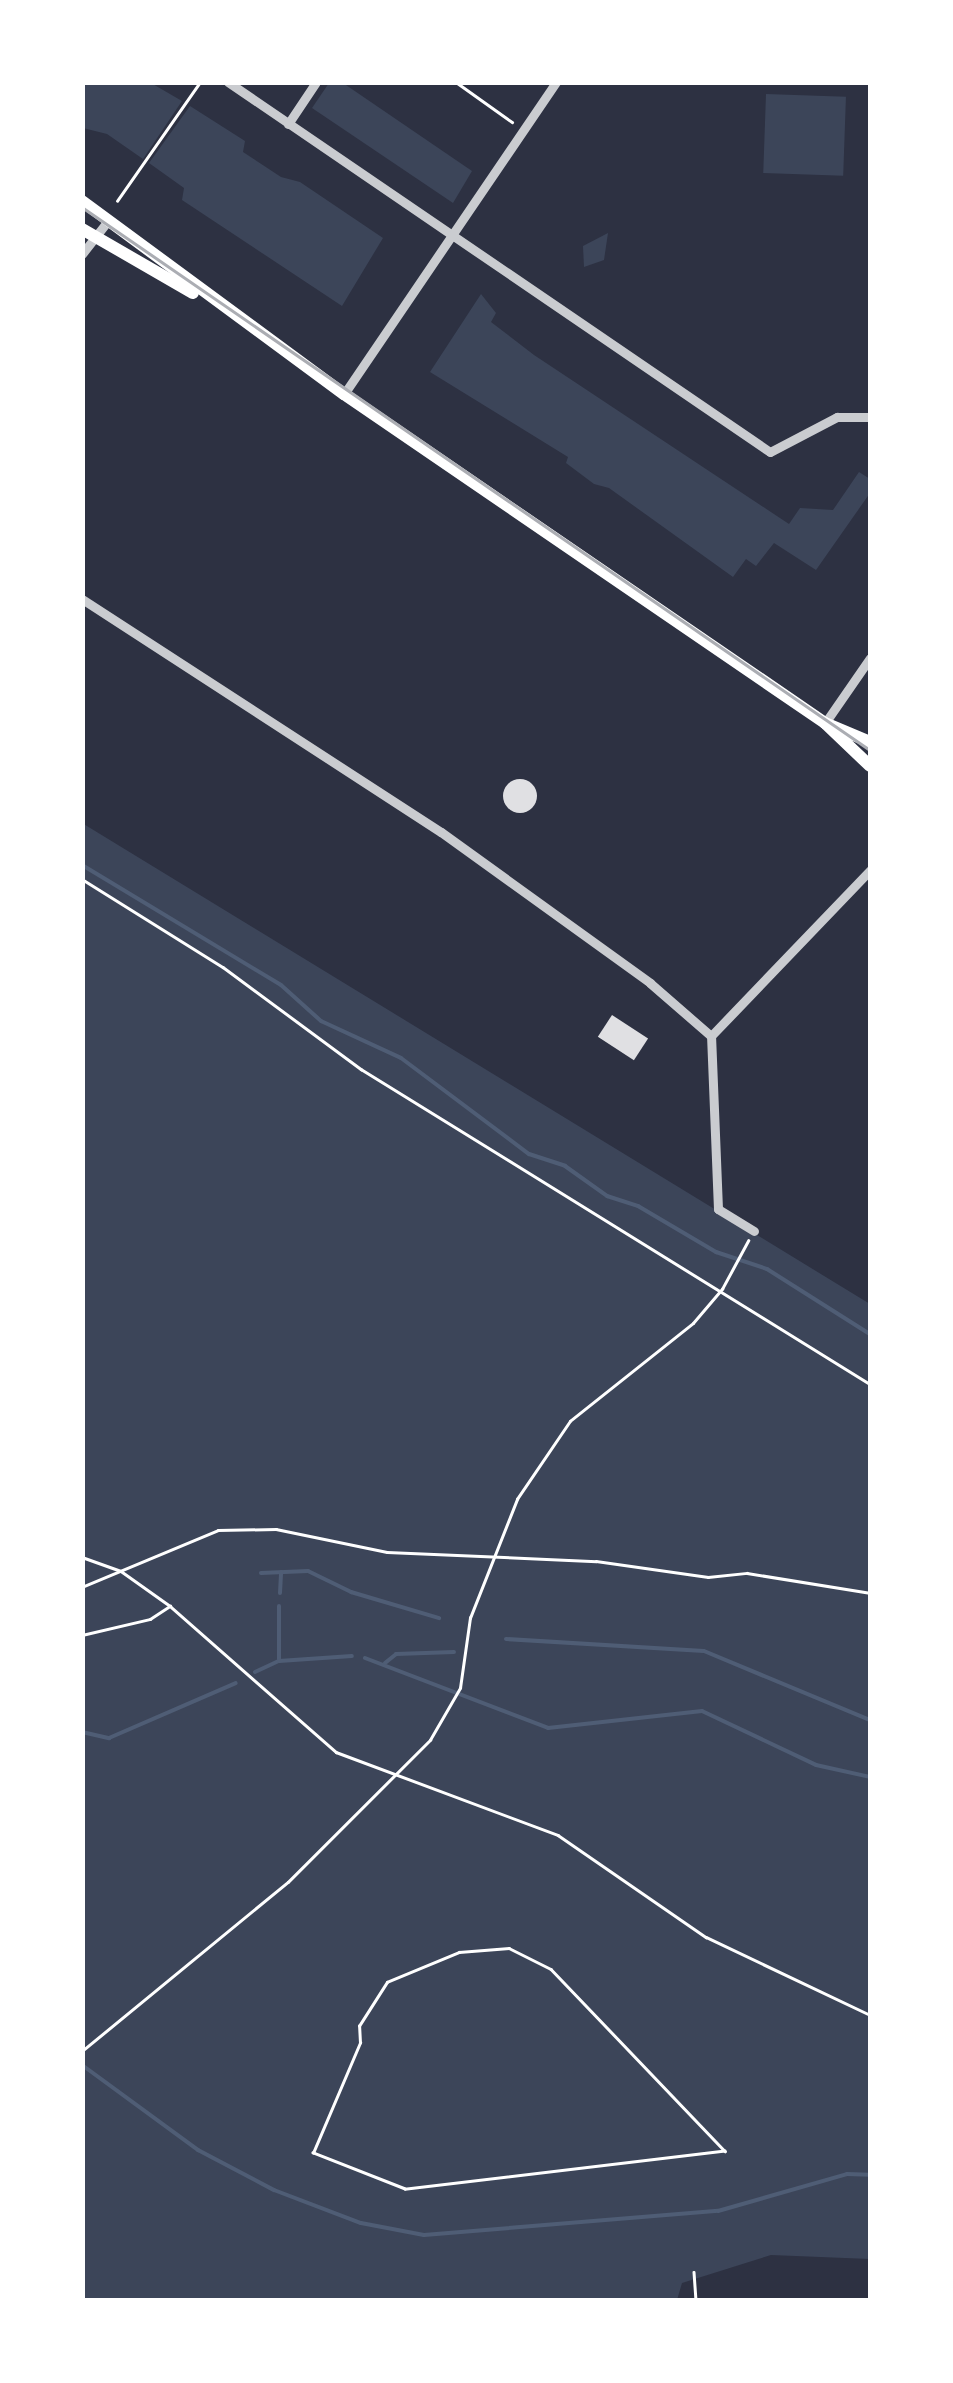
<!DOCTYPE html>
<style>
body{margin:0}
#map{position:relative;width:953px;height:2383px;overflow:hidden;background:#2d3142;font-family:"Asap Condensed",sans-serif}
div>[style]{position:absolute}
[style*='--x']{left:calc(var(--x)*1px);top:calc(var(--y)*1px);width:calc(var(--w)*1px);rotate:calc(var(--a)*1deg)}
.green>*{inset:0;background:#3c4559;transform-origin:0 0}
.stream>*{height:4px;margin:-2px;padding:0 2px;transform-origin:2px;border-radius:2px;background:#4f5d75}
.building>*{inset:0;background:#e0e0e3;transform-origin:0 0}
.round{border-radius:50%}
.path>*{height:2.5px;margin:-1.25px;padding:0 1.25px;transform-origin:1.25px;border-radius:1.25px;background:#fff}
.minor>*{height:9px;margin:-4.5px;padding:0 4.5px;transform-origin:4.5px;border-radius:4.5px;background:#caccd0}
.secondary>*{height:12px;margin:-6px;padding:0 6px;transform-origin:6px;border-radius:6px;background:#fff}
.tram>*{height:2.5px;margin:-1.25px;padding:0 1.25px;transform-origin:1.25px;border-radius:1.25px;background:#abadb3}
span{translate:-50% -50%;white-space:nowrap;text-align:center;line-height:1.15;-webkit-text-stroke:9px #fff;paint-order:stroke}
.frame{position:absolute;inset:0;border:85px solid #fff;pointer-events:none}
</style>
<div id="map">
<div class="green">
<div style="clip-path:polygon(82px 83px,151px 83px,182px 101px,143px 159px,107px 134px,83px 128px)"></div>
<div style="clip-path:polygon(329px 83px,343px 83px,472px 171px,453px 203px,312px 108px)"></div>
<div style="left:766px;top:94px;width:80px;height:79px;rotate:2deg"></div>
<div style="clip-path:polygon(190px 106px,245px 141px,243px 152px,281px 177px,300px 182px,383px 238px,342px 306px,182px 200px,184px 188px,149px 163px)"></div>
<div style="clip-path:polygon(608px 233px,604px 260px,584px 267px,583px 246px)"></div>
<div style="clip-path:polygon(481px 294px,496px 313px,491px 322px,534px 355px,789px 524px,800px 508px,833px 510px,859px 472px,870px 479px,870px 493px,816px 570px,774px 543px,756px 566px,746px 559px,733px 577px,609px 488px,594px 484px,566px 463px,568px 457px,430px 372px)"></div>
<div style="clip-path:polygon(82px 823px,870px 1304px,870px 2259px,771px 2255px,682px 2283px,677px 2300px,83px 2300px)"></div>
</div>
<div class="stream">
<div style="--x:82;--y:865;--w:232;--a:31.1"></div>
<div style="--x:281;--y:985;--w:54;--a:42"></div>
<div style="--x:321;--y:1021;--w:88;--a:24.8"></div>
<div style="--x:401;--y:1058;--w:160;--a:36.9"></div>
<div style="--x:529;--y:1154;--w:38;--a:18"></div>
<div style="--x:565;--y:1166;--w:52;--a:35.5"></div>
<div style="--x:607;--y:1196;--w:33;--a:18"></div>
<div style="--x:638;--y:1206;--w:91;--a:30.5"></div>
<div style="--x:716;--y:1252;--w:54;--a:18.4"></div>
<div style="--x:767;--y:1269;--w:122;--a:32.3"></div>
<div style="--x:261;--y:1573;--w:47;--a:-2.4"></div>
<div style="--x:308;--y:1571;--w:48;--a:26"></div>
<div style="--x:351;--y:1592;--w:92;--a:16.5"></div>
<div style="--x:280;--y:1593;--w:21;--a:-87"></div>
<div style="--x:506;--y:1639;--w:198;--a:3.5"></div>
<div style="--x:704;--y:1651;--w:180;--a:22.6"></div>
<div style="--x:365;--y:1658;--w:196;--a:20.9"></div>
<div style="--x:548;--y:1728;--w:155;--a:-6.3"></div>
<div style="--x:702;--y:1711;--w:126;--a:25.3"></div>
<div style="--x:816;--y:1765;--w:55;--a:12.5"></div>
<div style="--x:279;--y:1661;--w:55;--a:-90"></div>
<div style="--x:385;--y:1663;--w:14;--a:-39"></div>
<div style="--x:396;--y:1654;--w:58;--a:-2"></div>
<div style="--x:255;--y:1672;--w:26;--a:-25"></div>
<div style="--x:279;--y:1661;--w:73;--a:-3.9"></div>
<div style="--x:82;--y:1732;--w:28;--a:13"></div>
<div style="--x:109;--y:1738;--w:138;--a:-23.4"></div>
<div style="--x:82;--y:2065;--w:144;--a:36.2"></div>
<div style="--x:198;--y:2150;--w:86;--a:27.8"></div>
<div style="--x:274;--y:2190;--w:93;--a:20.8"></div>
<div style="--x:361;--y:2223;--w:64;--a:10.8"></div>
<div style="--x:424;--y:2235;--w:295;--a:-4.7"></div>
<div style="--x:718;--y:2211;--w:134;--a:-16"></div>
<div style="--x:847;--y:2174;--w:23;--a:2"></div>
</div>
<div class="building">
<div class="round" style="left:503px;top:779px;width:34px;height:34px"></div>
<div style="left:612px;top:1015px;width:43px;height:26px;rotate:33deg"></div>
</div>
<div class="path">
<div style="--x:456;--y:82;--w:69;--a:35.5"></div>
<div style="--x:117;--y:201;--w:145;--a:-55.1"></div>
<div style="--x:82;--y:879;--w:166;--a:32"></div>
<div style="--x:223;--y:967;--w:172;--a:36.5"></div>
<div style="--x:361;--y:1069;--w:599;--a:31.75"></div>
<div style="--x:82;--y:1557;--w:41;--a:19.7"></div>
<div style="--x:121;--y:1571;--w:60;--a:35.5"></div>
<div style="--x:170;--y:1606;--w:221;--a:41.3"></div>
<div style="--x:336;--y:1752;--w:237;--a:20.5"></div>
<div style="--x:558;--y:1835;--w:180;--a:34.6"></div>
<div style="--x:706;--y:1937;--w:182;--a:25.4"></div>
<div style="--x:82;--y:1587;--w:147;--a:-22.7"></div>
<div style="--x:218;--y:1530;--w:58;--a:-1"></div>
<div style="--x:276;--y:1529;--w:113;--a:11.7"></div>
<div style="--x:387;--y:1552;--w:209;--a:2.5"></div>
<div style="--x:596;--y:1561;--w:113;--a:8.1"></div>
<div style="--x:708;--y:1577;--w:39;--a:-6"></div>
<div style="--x:747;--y:1573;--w:125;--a:9.2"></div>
<div style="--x:82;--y:1635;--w:70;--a:-13.2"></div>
<div style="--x:150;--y:1619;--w:24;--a:-33"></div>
<div style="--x:509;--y:1948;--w:47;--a:26.6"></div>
<div style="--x:551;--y:1969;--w:252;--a:46.3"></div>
<div style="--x:725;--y:2151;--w:322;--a:173.2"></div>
<div style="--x:405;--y:2189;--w:99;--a:-158.6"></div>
<div style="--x:313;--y:2153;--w:120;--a:-66.9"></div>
<div style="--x:360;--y:2043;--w:17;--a:-93"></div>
<div style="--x:359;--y:2026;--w:52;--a:-57.5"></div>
<div style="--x:387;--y:1982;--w:78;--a:-22.6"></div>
<div style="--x:459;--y:1952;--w:50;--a:-4.6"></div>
<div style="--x:82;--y:2051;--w:266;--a:-39.4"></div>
<div style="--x:288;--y:1882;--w:201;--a:-45"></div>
<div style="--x:430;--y:1740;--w:60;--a:-60"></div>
<div style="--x:460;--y:1688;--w:71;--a:-81.9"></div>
<div style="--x:470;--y:1618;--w:128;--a:-68.4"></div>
<div style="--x:517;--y:1499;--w:94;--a:-55.8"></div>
<div style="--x:570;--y:1421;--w:157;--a:-38.5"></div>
<div style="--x:693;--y:1323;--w:45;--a:-49.5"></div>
<div style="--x:722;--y:1289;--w:55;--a:-61.6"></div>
<div style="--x:694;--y:2272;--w:28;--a:86"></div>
</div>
<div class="minor">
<div style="--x:228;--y:82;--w:656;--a:34.32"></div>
<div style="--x:770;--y:452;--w:76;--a:-27.6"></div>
<div style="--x:837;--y:417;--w:33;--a:0"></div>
<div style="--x:288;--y:124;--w:50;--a:-56.3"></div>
<div style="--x:82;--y:254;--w:39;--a:-52"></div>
<div style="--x:344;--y:394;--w:377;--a:-55.8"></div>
<div style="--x:82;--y:599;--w:428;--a:33"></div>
<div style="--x:441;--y:832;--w:258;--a:35.8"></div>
<div style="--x:650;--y:983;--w:81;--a:41"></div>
<div style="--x:825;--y:723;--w:79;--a:-55.3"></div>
<div style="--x:754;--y:1231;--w:42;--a:-148.6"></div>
<div style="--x:718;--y:1209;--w:173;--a:-92.3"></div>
<div style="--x:711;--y:1036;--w:230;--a:-46.2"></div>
</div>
<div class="secondary">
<div style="--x:82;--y:201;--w:325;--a:36.4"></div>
<div style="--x:344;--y:394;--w:583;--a:34.37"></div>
<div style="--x:825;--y:723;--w:49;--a:22.9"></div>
<div style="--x:82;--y:229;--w:128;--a:30"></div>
<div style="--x:827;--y:725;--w:59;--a:43.6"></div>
</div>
<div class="tram">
<div style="--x:82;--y:207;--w:957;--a:34.57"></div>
</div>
<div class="frame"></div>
</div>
